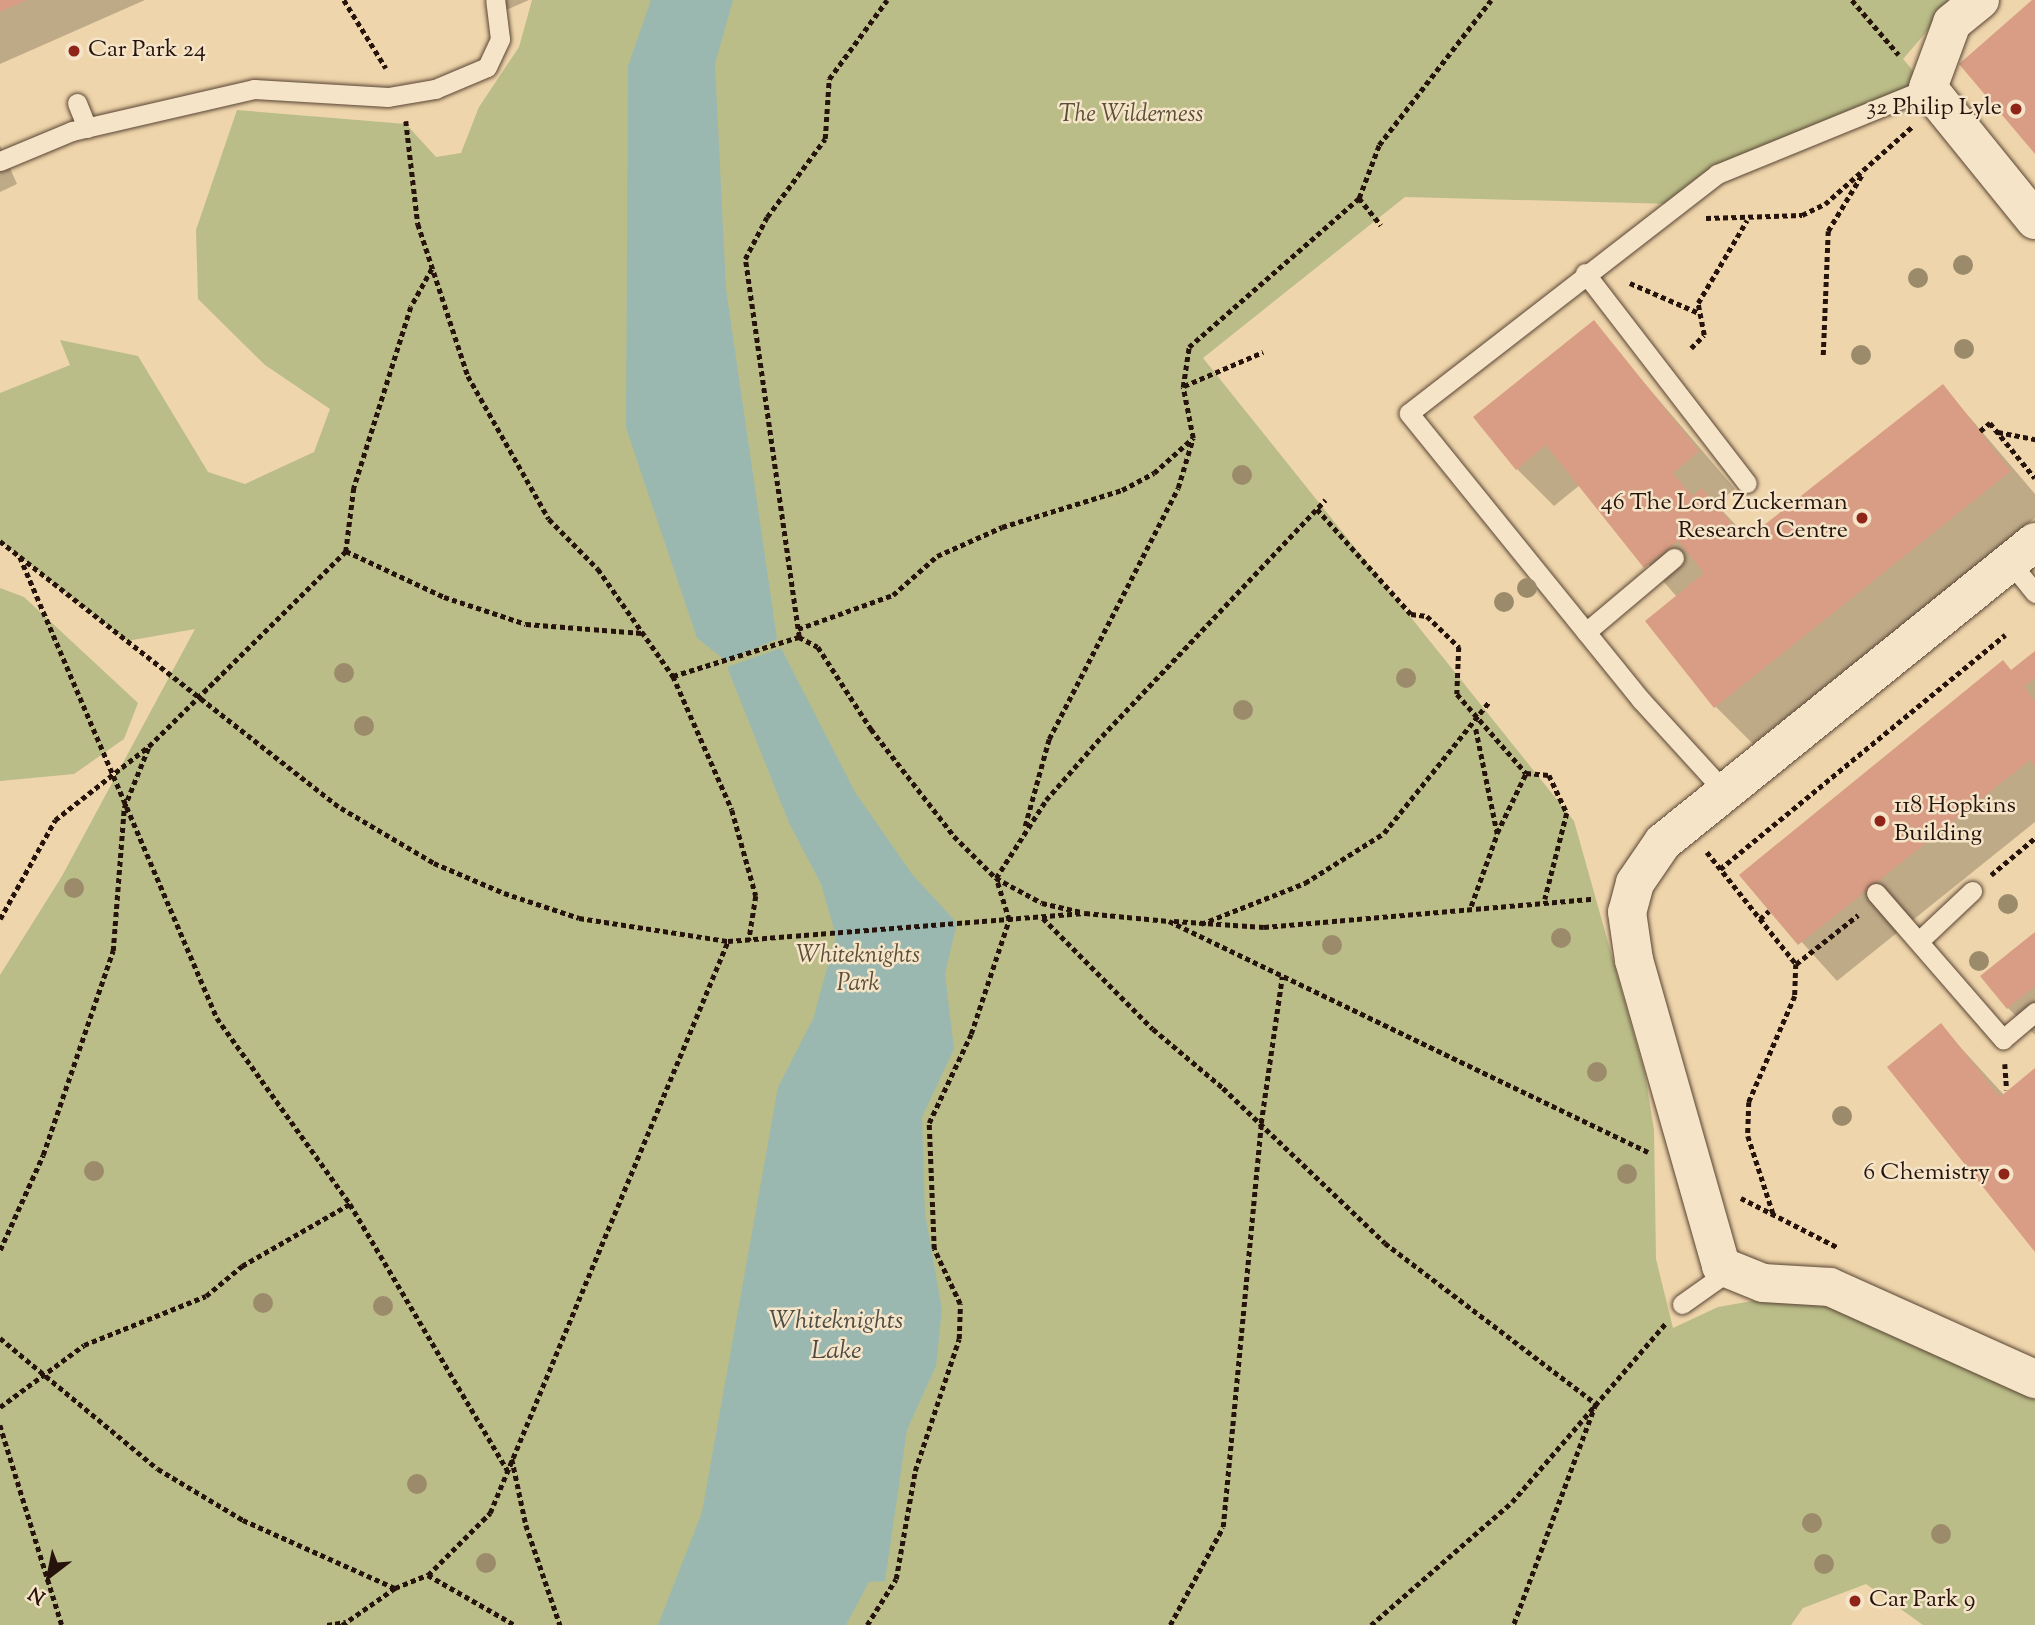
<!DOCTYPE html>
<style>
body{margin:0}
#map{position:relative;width:2035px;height:1625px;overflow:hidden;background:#efd5ab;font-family:"Sorts Mill Goudy",serif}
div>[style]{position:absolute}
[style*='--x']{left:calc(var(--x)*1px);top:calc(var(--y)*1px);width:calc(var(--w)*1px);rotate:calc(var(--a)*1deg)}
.green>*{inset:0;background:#babd88}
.water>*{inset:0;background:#9bb8b0}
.shadow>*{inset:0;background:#0003}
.building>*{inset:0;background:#d89d84}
.path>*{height:4.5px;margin-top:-2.25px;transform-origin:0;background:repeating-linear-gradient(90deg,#25130c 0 5px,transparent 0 8.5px)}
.roads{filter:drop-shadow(0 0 2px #584434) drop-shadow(0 0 2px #584434)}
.service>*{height:19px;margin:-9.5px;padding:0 9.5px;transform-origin:9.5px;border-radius:9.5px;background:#f5e4c8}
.minor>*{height:38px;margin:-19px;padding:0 19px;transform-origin:19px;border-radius:19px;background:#f5e4c8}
.trees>*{width:20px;height:20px;margin:-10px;border-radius:50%;background:#9c8b6b}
.dots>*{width:19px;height:19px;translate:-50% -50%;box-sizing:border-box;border:4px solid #f5e4c8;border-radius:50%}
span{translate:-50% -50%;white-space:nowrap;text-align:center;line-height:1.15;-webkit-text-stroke:5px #f5e4c8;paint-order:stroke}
.poi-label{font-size:24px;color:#25130c}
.left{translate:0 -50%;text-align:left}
.right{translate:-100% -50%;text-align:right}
.park-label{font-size:24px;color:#594e37;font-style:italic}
.water-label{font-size:26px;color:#4e4d45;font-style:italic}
.north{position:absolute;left:14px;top:1541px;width:70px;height:70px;-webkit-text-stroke:5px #f5e4c8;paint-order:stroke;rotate:212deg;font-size:19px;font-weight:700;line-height:28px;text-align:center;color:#25130c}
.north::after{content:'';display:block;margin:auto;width:24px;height:32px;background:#25130c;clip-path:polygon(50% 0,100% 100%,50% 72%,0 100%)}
</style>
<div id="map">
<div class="green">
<div style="clip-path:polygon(532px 0,1954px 0,1903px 59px,1928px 88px,1673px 204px,1405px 197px,1203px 358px,1574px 821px,1645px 1074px,1654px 1130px,1656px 1259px,1673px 1328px,1718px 1307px,1775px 1297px,1830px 1307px,2035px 1399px,2035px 1625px,1923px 1625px,1866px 1584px,1803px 1608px,1791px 1625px,0 1625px,0 975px,62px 876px,195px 629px,127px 641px,0 541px,0 393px,70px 365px,60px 340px,138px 356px,208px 472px,245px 484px,314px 452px,330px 409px,265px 365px,198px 299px,196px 230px,237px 110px,406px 124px,436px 157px,461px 153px,479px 107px,519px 47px)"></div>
<div style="clip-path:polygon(0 588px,24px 597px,138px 703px,124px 739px,74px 774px,0 781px)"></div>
</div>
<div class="water">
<div style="clip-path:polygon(651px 0,733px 0,715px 64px,726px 289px,777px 639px,726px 661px,697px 638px,626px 428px,628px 66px)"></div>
<div style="clip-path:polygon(781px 648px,855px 792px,912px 874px,957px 923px,945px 974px,954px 1049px,922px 1117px,925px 1213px,942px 1310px,936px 1366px,907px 1430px,885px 1581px,869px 1582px,846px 1625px,658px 1625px,702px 1512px,778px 1087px,813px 1019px,836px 936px,821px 884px,789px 823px,727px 667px)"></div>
</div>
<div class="shadow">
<div style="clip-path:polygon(0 0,145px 0,0 64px)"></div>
<div style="clip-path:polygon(492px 0,529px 0,504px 11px)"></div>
<div style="clip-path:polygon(0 145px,17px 184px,0 192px)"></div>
<div style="clip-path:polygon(1593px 323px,1735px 489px,1716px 504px,1749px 539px,1943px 386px,2035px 494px,2035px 518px,1753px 744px,1716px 707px,1677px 597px,1580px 485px,1554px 506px,1517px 469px)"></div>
<div style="clip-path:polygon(2035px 653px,2035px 822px,1837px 981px,1741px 875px)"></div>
<div style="clip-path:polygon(2035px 934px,2035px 1035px,2008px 1008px)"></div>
<div style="clip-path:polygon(1941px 1026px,2004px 1095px,2035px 1071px,2035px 1249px)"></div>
</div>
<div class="building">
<div style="clip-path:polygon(0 0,27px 0,0 12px)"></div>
<div style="clip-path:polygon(2032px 0,2035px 0,2035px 154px,1959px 64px)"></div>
<div style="clip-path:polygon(1594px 320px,1699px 451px,1673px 473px,1692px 496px,1702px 488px,1745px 540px,1943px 384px,2011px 471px,1714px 708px,1645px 621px,1704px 573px,1678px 541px,1644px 568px,1546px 445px,1516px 470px,1473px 417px)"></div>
<div style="clip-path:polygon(2035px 651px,2035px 678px,2024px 687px,2035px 701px,2035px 766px,2030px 760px,1798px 945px,1739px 875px,2003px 660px,2011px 670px)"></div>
<div style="clip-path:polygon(2035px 932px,2035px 986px,2007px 1009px,1980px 976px)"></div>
<div style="clip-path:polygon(1941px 1023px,2000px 1097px,2035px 1068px,2035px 1252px,1887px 1067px)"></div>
</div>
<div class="path">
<div style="--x:344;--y:0;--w:80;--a:58.3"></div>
<div style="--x:1852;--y:0;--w:72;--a:49.5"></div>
<div style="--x:406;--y:121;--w:104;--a:83.4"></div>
<div style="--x:418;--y:224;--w:160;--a:71.8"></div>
<div style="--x:468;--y:376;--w:164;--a:60.5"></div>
<div style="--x:549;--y:519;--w:70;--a:45.6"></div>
<div style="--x:598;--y:569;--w:131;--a:55"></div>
<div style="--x:673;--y:676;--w:146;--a:66.2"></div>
<div style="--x:732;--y:810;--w:89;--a:74.4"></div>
<div style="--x:756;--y:896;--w:45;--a:99"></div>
<div style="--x:1359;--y:198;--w:35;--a:51"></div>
<div style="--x:1706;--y:218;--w:96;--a:-1.8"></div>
<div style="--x:1802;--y:215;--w:25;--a:-26"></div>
<div style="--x:1825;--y:204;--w:118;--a:-41.6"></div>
<div style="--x:432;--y:269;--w:43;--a:118.9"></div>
<div style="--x:411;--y:307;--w:190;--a:107.5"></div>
<div style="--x:354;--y:488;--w:64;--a:97.2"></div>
<div style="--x:346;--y:551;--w:108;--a:25.1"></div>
<div style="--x:444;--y:597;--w:86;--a:18.2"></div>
<div style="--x:526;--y:624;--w:116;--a:4.4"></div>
<div style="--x:1630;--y:283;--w:75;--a:23.5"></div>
<div style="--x:1691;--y:348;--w:18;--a:-45"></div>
<div style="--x:1704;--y:335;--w:33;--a:-101"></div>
<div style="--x:1698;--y:303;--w:96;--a:-59.4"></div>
<div style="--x:1823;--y:355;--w:124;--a:-87.7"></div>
<div style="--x:1828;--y:231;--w:68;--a:-58.9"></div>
<div style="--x:1184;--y:386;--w:86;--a:-23.3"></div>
<div style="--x:1980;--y:431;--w:13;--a:-39"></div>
<div style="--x:1990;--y:423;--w:71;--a:50.7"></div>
<div style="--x:1998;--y:432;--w:38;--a:11"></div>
<div style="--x:1317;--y:509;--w:141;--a:48.2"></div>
<div style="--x:1411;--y:614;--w:16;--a:7"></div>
<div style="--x:1427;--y:616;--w:45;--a:44.1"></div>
<div style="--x:1459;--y:647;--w:47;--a:92.4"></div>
<div style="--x:1457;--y:694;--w:105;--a:48.9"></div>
<div style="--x:1526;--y:773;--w:23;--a:5"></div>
<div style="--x:1549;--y:775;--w:42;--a:64.7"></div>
<div style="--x:1567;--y:813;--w:89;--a:104.3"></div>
<div style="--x:0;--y:541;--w:433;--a:38.1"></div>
<div style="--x:341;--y:808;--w:108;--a:30.6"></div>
<div style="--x:434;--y:863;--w:76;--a:23.2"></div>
<div style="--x:504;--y:893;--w:79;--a:18.4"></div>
<div style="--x:579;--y:918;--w:151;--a:8.8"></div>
<div style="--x:728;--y:941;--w:358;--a:-4.5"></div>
<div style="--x:1085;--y:913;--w:84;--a:5.4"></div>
<div style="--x:1169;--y:921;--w:532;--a:25.75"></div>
<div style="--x:20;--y:557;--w:501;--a:66.86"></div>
<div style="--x:217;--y:1018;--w:229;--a:54.4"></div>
<div style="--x:350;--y:1204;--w:309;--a:59.4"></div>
<div style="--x:798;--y:629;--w:101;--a:-19.7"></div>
<div style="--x:893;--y:595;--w:59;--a:-41.6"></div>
<div style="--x:937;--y:556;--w:71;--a:-24"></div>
<div style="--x:1002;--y:527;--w:126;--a:-17.1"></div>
<div style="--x:1122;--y:490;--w:36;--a:-28"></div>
<div style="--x:1154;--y:473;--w:52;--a:-41.9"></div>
<div style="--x:799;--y:637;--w:382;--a:-98.1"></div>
<div style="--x:745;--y:259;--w:47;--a:-62.4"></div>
<div style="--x:767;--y:217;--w:97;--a:-53.4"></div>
<div style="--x:825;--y:139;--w:60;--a:-86.2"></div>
<div style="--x:829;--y:79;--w:98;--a:-53.7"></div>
<div style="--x:673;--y:676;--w:132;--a:-17.2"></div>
<div style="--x:799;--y:637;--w:21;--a:28"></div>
<div style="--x:818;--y:647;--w:98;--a:57.1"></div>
<div style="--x:871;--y:729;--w:135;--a:52.2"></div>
<div style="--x:954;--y:836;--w:59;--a:45"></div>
<div style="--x:996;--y:878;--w:52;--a:28.5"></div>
<div style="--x:1042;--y:903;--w:39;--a:13"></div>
<div style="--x:1025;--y:826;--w:90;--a:-74.6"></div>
<div style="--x:1049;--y:739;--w:282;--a:-62.8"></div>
<div style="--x:1178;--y:488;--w:52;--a:-73.3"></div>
<div style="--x:1193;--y:438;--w:52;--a:-101.1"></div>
<div style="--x:1183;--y:387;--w:40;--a:-81.5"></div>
<div style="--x:1189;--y:347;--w:226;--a:-41.2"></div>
<div style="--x:1359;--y:198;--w:57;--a:-69.3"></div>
<div style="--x:1379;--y:145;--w:183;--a:-52.3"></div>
<div style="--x:1497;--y:833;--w:67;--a:-64.2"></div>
<div style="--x:1707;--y:852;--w:143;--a:51.5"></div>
<div style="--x:1796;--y:964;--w:32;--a:92"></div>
<div style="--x:1795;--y:996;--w:116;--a:113.5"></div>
<div style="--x:1749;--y:1102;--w:34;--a:92"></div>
<div style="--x:1748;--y:1136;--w:84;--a:72"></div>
<div style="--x:1720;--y:869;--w:369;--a:-39.4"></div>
<div style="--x:1991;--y:875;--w:57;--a:-40.1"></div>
<div style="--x:1471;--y:906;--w:77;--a:-70.1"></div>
<div style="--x:1497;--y:834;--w:109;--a:-101.6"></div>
<div style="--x:1043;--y:918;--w:156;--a:45.3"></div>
<div style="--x:1153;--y:1029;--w:92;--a:40.1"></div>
<div style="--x:1223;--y:1088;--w:224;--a:43.7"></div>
<div style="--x:1385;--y:1243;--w:265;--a:37.3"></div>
<div style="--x:1596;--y:1404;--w:236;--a:110.4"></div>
<div style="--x:0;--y:919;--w:113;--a:-60.9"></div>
<div style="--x:55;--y:820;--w:120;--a:-38.2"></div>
<div style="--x:149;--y:746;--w:277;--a:-44.7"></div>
<div style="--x:1760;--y:919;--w:12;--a:-42"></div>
<div style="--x:1174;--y:921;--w:90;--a:3.8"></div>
<div style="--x:1264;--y:927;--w:330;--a:-4.9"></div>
<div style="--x:1201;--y:924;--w:112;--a:-21.5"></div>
<div style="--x:1305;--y:883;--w:93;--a:-32.3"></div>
<div style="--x:1384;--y:833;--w:168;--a:-51.3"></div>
<div style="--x:1796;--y:964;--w:79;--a:-38.3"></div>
<div style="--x:2005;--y:1064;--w:26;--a:86"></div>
<div style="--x:1741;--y:1198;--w:110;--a:27"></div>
<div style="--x:0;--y:1250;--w:104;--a:-65.6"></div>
<div style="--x:43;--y:1155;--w:216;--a:-71.1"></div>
<div style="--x:113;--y:951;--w:143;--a:-85.6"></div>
<div style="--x:124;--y:808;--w:67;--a:-68"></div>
<div style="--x:0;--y:1338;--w:205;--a:39.7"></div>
<div style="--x:158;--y:1469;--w:99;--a:31"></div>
<div style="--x:243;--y:1520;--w:167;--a:24.1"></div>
<div style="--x:0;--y:1407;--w:104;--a:-36.4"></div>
<div style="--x:84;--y:1345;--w:131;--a:-21.9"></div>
<div style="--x:206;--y:1296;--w:47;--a:-39.8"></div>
<div style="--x:242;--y:1266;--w:125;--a:-29.9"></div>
<div style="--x:0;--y:1425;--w:209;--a:72.8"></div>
<div style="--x:512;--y:1459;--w:67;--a:78"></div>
<div style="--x:526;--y:1525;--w:106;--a:71.2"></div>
<div style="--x:428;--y:1575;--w:100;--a:29.9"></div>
<div style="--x:327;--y:1625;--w:19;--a:-9"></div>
<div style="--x:342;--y:1625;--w:65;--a:-34.9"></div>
<div style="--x:395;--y:1588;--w:35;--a:-22"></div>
<div style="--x:428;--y:1575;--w:88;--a:-45"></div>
<div style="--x:490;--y:1513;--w:620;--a:-67.41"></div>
<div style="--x:867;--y:1625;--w:54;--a:-57.8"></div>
<div style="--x:896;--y:1579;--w:110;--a:-80"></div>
<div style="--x:915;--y:1471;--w:139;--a:-71.6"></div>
<div style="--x:959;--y:1339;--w:35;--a:-88"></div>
<div style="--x:960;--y:1304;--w:61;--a:-115.3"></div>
<div style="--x:934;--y:1249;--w:126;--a:-92.3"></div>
<div style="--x:929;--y:1123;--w:98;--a:-64.7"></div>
<div style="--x:971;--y:1034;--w:120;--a:-71.6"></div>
<div style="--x:1009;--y:920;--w:44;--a:-107.2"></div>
<div style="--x:996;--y:878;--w:93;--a:-57.3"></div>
<div style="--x:1046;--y:800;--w:85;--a:-48.8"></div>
<div style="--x:1102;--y:736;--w:325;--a:-46.6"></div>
<div style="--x:1170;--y:1625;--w:111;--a:-61.6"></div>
<div style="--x:1223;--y:1527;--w:406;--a:-84.6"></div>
<div style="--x:1261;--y:1123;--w:148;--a:-81.8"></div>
<div style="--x:1371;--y:1625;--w:187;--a:-41.1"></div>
<div style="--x:1512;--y:1502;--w:236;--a:-49.3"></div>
</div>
<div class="roads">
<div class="service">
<div style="--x:77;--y:103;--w:27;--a:68"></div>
<div style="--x:0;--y:161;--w:78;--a:-22.6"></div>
<div style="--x:72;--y:131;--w:187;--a:-13"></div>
<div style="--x:254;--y:89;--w:134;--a:3.4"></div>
<div style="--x:388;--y:97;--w:48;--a:-9.7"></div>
<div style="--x:435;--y:89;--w:56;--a:-22.9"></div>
<div style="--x:487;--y:67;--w:31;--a:-65"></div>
<div style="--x:500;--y:39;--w:39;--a:-97"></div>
<div style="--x:1585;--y:273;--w:265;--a:52.4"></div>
<div style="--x:2010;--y:562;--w:40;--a:51"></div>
<div style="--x:1586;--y:632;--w:115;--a:-40.1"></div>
<div style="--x:1725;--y:792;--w:125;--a:-132.4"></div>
<div style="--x:1641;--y:700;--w:369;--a:-129"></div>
<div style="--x:1409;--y:413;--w:390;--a:-37.8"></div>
<div style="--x:1717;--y:174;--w:228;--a:-22.2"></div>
<div style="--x:1876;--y:893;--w:194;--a:49"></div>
<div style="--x:2003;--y:1039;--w:42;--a:-40.2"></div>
<div style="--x:1919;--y:941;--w:73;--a:-43.3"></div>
<div style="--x:1682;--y:1304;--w:55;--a:-35.4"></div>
</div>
<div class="minor">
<div style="--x:1980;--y:0;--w:36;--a:141"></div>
<div style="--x:1952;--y:23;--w:69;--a:110.3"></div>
<div style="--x:1928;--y:88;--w:170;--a:51"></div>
<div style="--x:2035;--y:542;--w:478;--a:141.1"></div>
<div style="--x:1663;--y:842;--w:50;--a:124.3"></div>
<div style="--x:1635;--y:883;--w:30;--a:105"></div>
<div style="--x:1627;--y:912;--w:49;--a:81.7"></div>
<div style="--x:1634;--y:960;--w:318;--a:74.1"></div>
<div style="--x:1721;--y:1266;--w:45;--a:22"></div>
<div style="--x:1763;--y:1283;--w:67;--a:3.4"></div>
<div style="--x:1830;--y:1287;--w:225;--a:24.2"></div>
</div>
</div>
<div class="trees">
<div style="left:1963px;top:265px"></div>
<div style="left:1918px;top:278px"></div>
<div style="left:1964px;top:349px"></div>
<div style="left:1861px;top:355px"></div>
<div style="left:1242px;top:475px"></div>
<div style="left:1527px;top:588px"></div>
<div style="left:1504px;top:602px"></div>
<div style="left:344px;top:673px"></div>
<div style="left:1406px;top:678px"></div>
<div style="left:1243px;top:710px"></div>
<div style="left:364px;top:726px"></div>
<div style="left:74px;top:888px"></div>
<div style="left:2008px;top:904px"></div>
<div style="left:1561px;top:938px"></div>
<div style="left:1332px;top:945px"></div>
<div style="left:1979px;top:961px"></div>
<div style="left:1597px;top:1072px"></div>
<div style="left:1842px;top:1116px"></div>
<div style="left:94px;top:1171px"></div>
<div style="left:1627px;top:1174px"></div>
<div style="left:263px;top:1303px"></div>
<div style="left:383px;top:1306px"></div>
<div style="left:417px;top:1484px"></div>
<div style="left:1812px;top:1523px"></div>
<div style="left:1941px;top:1534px"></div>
<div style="left:486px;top:1563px"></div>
<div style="left:1824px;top:1564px"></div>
</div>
<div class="dots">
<div style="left:74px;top:51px;background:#8f2418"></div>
<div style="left:2016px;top:109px;background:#8f2418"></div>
<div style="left:1862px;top:518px;background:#8f2418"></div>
<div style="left:1880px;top:821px;background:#8f2418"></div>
<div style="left:2004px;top:1174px;background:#8f2418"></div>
<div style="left:1855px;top:1601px;background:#8f2418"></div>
</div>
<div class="poi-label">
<span class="left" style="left:88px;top:51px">Car Park 24</span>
<span class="right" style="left:2002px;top:109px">32 Philip Lyle</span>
<span class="right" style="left:1848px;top:518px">46 The Lord Zuckerman<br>Research Centre</span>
<span class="left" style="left:1894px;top:821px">118 Hopkins<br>Building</span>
<span class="right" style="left:1990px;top:1174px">6 Chemistry</span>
<span class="left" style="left:1869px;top:1601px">Car Park 9</span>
</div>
<div class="park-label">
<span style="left:1131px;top:116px">The Wilderness</span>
<span style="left:858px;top:971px">Whiteknights<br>Park</span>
</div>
<div class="water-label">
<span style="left:836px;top:1337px">Whiteknights<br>Lake</span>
</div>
<div class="north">N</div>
</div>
